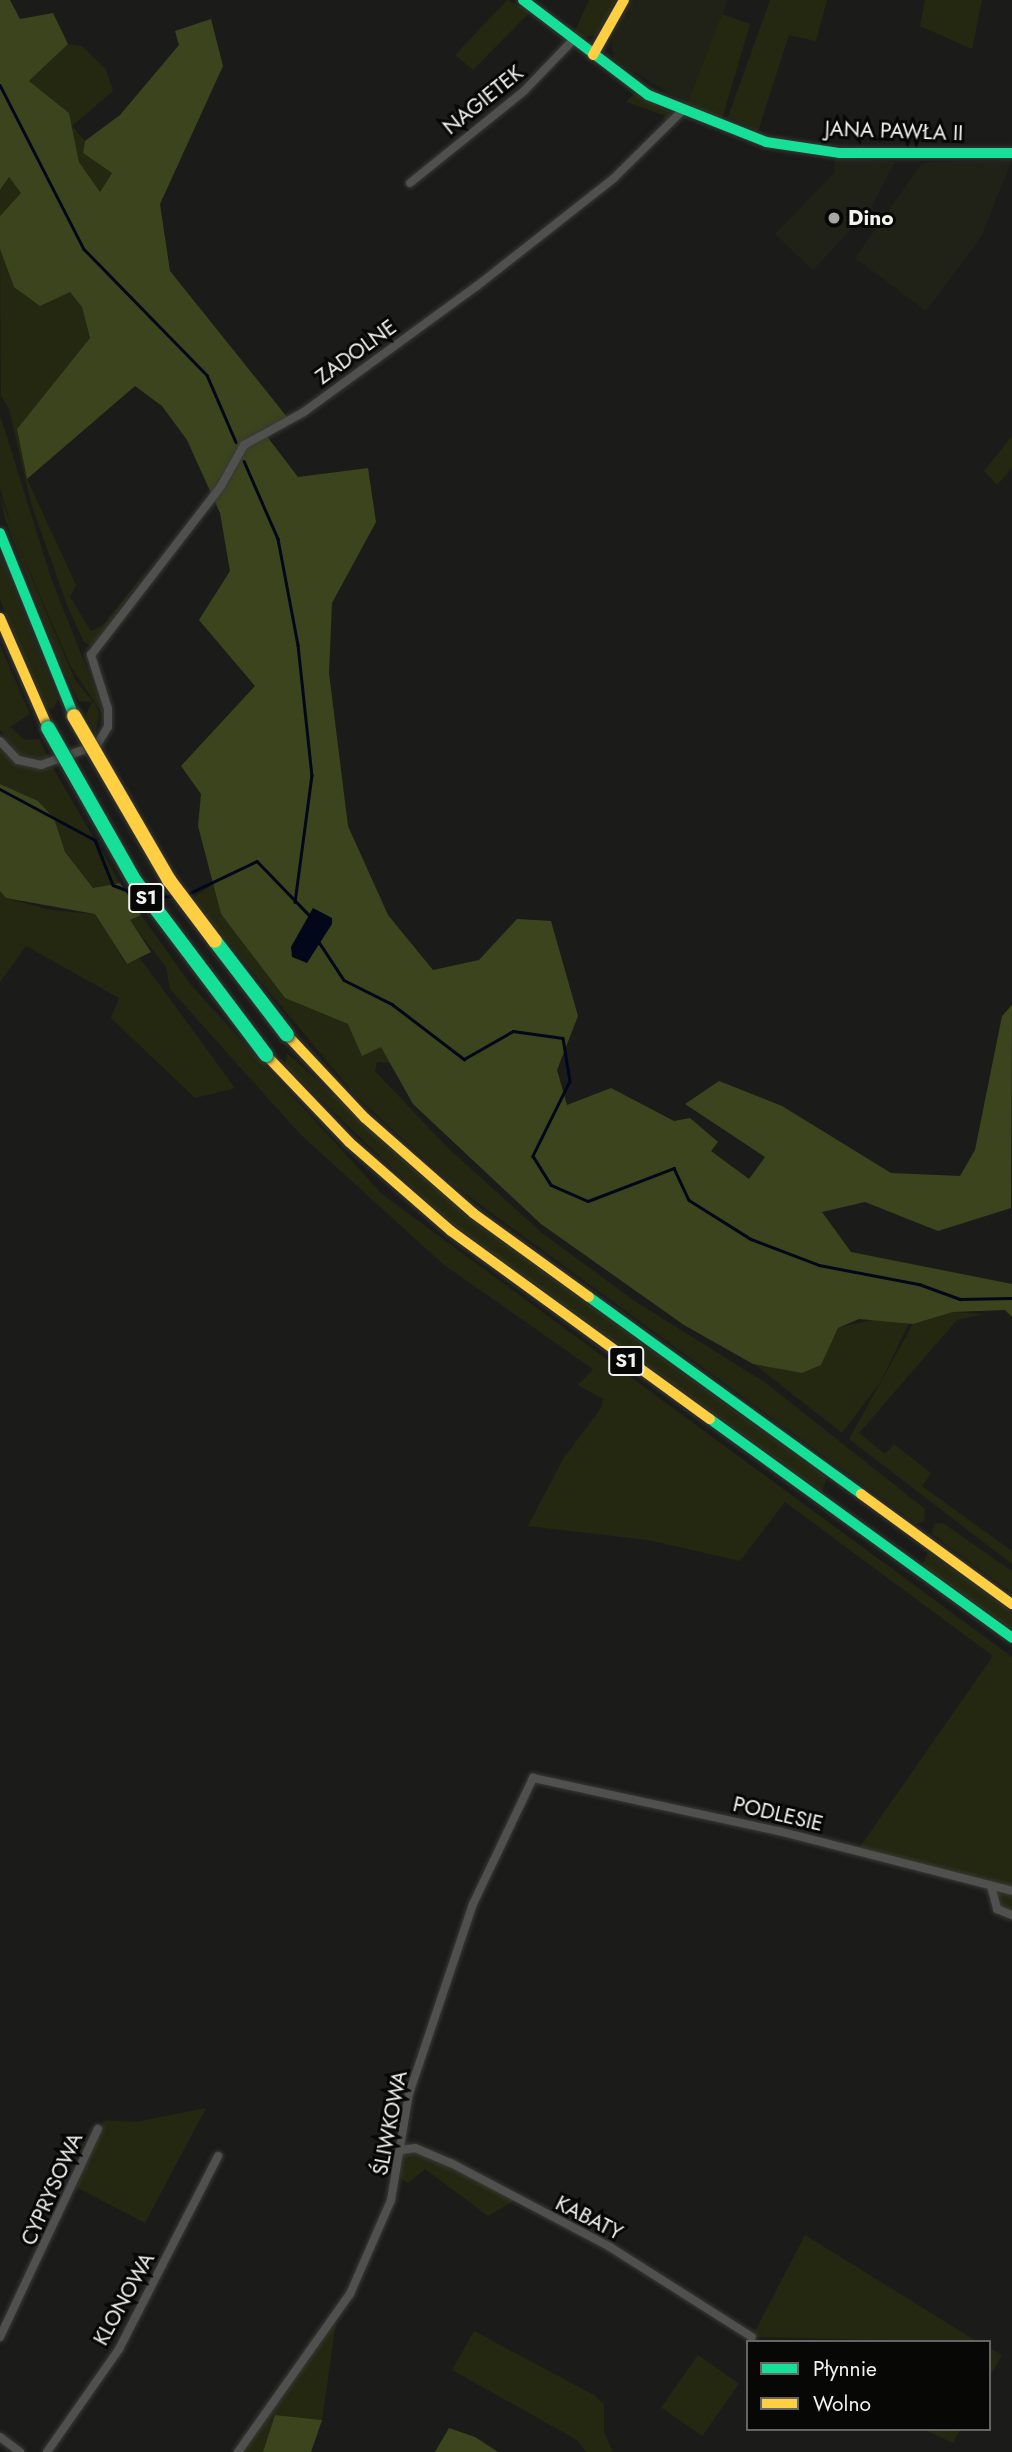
<!DOCTYPE html>
<meta charset="utf-8">
<style>
body{margin:0}
#map{position:relative;width:1012px;height:2452px;overflow:hidden;background:#1b1c19;font-family:Jost,sans-serif}
div>[style]{position:absolute}
[style*='--x']{left:calc(var(--x)*1px);top:calc(var(--y)*1px);width:calc(var(--w)*1px);rotate:calc(var(--a)*1deg)}
.built>*{inset:0;background:#202218}
.green>*{inset:0;background:#242811;transform-origin:0 0}
.forest>*{inset:0;background:#3c441d}
.water>*{inset:0;background:#02081a}
.stream>*{height:2.5px;margin:-1.25px;padding:0 1.25px;transform-origin:1.25px;border-radius:1.25px;background:#02081a}
.roads{filter:drop-shadow(0 0 2px #383936) drop-shadow(0 0 2px #383936)}
.street>*{height:8px;margin:-4px;padding:0 4px;transform-origin:4px;border-radius:4px;background:#50514e}
.fast>*{height:10px;margin:-5px;padding:0 5px;transform-origin:5px;border-radius:5px;background:#16e098}
.slow>*{height:10px;margin:-5px;padding:0 5px;transform-origin:5px;border-radius:5px;background:#ffcf43}
.bridges{filter:drop-shadow(0 0 2px #383936) drop-shadow(0 0 2px #383936)}
.fast-bridge>*{height:14px;margin:-7px;padding:0 7px;transform-origin:7px;border-radius:7px;background:#16e098}
.slow-bridge>*{height:14px;margin:-7px;padding:0 7px;transform-origin:7px;border-radius:7px;background:#ffcf43}
.dots>*{width:19px;height:19px;translate:-50% -50%;box-sizing:border-box;border:4px solid #070705;border-radius:50%}
span{translate:-50% -50%;white-space:nowrap;text-align:center;line-height:1.15;-webkit-text-stroke:6px #070705;paint-order:stroke}
.shield-label span{padding:2px 5px;background:#070705;border:2px solid;border-radius:5px;-webkit-text-stroke-width:0}
.shield-label{font-size:19px;color:#f2f3ef;font-weight:700}
.street-label{font-size:21px;color:#f2f3ef}
.poi-label{font-size:21px;color:#f2f3ef;font-weight:700}
.left{translate:0 -50%;text-align:left}
.legend{position:absolute;left:746px;top:2340px;width:245px;height:91px;box-sizing:border-box;background:#070705;border:2px solid #656563;margin:0;padding:9px 12px;list-style:none;font-size:21px;color:#f2f3ef}
.legend li{display:flex;align-items:center;gap:14px;height:35px}
.legend b{width:35px;border:2px solid #656563}
</style>
<div id="map">
<div class="built">
<div style="clip-path:polygon(630px 0,728px 0,687px 104px,614px 60px,611px 41px)"></div>
<div style="clip-path:polygon(835px 158px,895px 162px,871px 208px,813px 270px,775px 234px,834px 173px)"></div>
<div style="clip-path:polygon(1012px 160px,981px 237px,926px 311px,855px 258px,922px 163px)"></div>
</div>
<div class="green">
<div style="clip-path:polygon(507px 0,530px 12px,473px 70px,455px 55px)"></div>
<div style="clip-path:polygon(589px 0,616px 0,596px 35px,583px 38px,574px 33px)"></div>
<div style="clip-path:polygon(770px 0,827px 0,816px 41px,789px 35px,758px 131px,728px 117px)"></div>
<div style="clip-path:polygon(925px 0,982px 0,972px 49px,920px 26px)"></div>
<div style="clip-path:polygon(722px 14px,750px 24px,722px 119px,687px 104px)"></div>
<div style="clip-path:polygon(68px 44px,82px 46px,106px 69px,113px 91px,72px 126px,85px 141px,83px 153px,112px 173px,100px 192px,79px 162px,69px 113px,29px 81px)"></div>
<div style="clip-path:polygon(635px 93px,670px 112px,672px 117px,665px 125px,664px 115px,626px 102px)"></div>
<div style="clip-path:polygon(9px 177px,21px 193px,0 216px,0 190px)"></div>
<div style="clip-path:polygon(0 249px,14px 287px,70px 292px,82px 307px,90px 338px,17px 429px,27px 479px,76px 585px,70px 597px,91px 631px,103px 625px,149px 568px,93px 647px,84px 642px,67px 605px,31px 503px,9px 409px,1px 396px)"></div>
<div style="clip-path:polygon(0 415px,51px 578px,104px 712px,106px 721px,104px 727px,98px 738px,104px 724px,102px 713px,71px 667px,10px 526px,75px 680px,95px 704px,99px 712px,96px 734px,86px 715px,92px 702px,79px 701px,59px 661px,5px 519px,0 495px,10px 523px,0 487px)"></div>
<div style="clip-path:polygon(1012px 436px,1012px 468px,997px 485px,984px 471px)"></div>
<div style="clip-path:polygon(0 554px,58px 699px,53px 709px,45px 707px,0 600px)"></div>
<div style="clip-path:polygon(0 645px,30px 714px,10px 727px,25px 740px,39px 739px,50px 760px,19px 755px,0 730px)"></div>
<div style="clip-path:polygon(0 749px,20px 766px,53px 768px,120px 883px,93px 888px,65px 852px,54px 818px,38px 801px,0 784px)"></div>
<div style="clip-path:polygon(213px 884px,221px 914px,285px 998px,348px 1024px,381px 1046px,393px 1063px,377px 1062px,375px 1071px,448px 1148px,542px 1233px,636px 1302px,766px 1383px,925px 1509px,924px 1521px,917px 1524px,452px 1184px,355px 1095px,206px 916px,194px 897px)"></div>
<div style="clip-path:polygon(0 891px,6px 898px,50px 910px,95px 914px,126px 964px,140px 958px,235px 1088px,195px 1098px,111px 1018px,119px 998px,26px 946px,0 982px)"></div>
<div style="clip-path:polygon(141px 915px,191px 985px,382px 1194px,1012px 1657px,1012px 1915px,997px 1909px,990px 1886px,857px 1851px,993px 1656px,785px 1502px,740px 1561px,648px 1540px,528px 1526px,563px 1459px,601px 1408px,603px 1399px,578px 1385px,593px 1369px,444px 1265px,300px 1134px,170px 989px,166px 967px,129px 920px)"></div>
<div style="clip-path:polygon(287px 1053px,467px 1216px,827px 1478px,822px 1492px,448px 1221px,285px 1066px)"></div>
<div style="clip-path:polygon(953px 1312px,985px 1314px,957px 1320px,859px 1433px,885px 1454px,894px 1444px,931px 1473px,922px 1486px,1012px 1551px,1012px 1564px,849px 1439px,913px 1324px)"></div>
<div style="clip-path:polygon(879px 1318px,909px 1323px,880px 1383px,842px 1433px,754px 1364px,802px 1373px,821px 1365px,838px 1328px)"></div>
<div style="clip-path:polygon(943px 1523px,1012px 1571px,1012px 1593px,932px 1534px,934px 1524px)"></div>
<div style="clip-path:polygon(928px 1552px,1012px 1612px,1012px 1630px,922px 1565px)"></div>
<div style="clip-path:polygon(206px 2108px,145px 2223px,76px 2187px,104px 2120px,136px 2122px)"></div>
<div style="clip-path:polygon(415px 2148px,451px 2163px,514px 2201px,488px 2216px,425px 2169px,408px 2183px,398px 2177px,402px 2150px)"></div>
<div style="clip-path:polygon(805px 2235px,978px 2342px,752px 2337px)"></div>
<div style="clip-path:polygon(336px 2322px,322px 2420px,275px 2415px,263px 2452px,238px 2452px,272px 2398px)"></div>
<div style="clip-path:polygon(474px 2331px,594px 2395px,604px 2405px,604px 2432px,613px 2452px,586px 2452px,577px 2440px,452px 2370px)"></div>
<div style="clip-path:polygon(989px 2348px,1002px 2355px,989px 2378px)"></div>
<div style="left:698px;top:2355px;width:50px;height:64px;rotate:35deg"></div>
<div style="clip-path:polygon(923px 2429px,960px 2429px,953px 2443px)"></div>
</div>
<div class="forest">
<div style="clip-path:polygon(0 0,10px 0,20px 19px,53px 13px,68px 44px,29px 81px,69px 113px,79px 162px,100px 192px,112px 173px,83px 153px,85px 141px,120px 115px,179px 45px,175px 31px,211px 19px,223px 66px,160px 204px,170px 271px,287px 417px,262px 430px,298px 477px,368px 468px,376px 522px,332px 603px,329px 673px,348px 826px,388px 915px,433px 970px,479px 960px,517px 919px,551px 921px,578px 1016px,557px 1070px,567px 1105px,611px 1088px,674px 1121px,690px 1118px,718px 1142px,711px 1151px,749px 1179px,765px 1157px,685px 1104px,719px 1081px,782px 1106px,891px 1173px,960px 1176px,975px 1150px,1002px 1016px,1012px 1005px,1011px 1208px,938px 1231px,865px 1202px,822px 1212px,851px 1252px,1012px 1284px,1012px 1317px,1005px 1310px,953px 1312px,913px 1324px,859px 1319px,838px 1328px,821px 1365px,802px 1373px,753px 1364px,684px 1325px,541px 1224px,413px 1104px,381px 1047px,362px 1056px,348px 1024px,285px 998px,221px 914px,198px 826px,201px 794px,181px 766px,255px 686px,199px 620px,230px 571px,220px 513px,187px 440px,162px 406px,135px 386px,27px 479px,17px 429px,90px 338px,82px 307px,70px 292px,40px 306px,14px 287px,0 249px,0 216px,21px 193px,9px 177px,0 190px)"></div>
<div style="clip-path:polygon(0 784px,38px 801px,54px 818px,65px 852px,93px 888px,120px 883px,141px 915px,130px 920px,151px 952px,127px 964px,95px 914px,6px 898px,0 891px)"></div>
<div style="clip-path:polygon(275px 2415px,322px 2420px,311px 2452px,263px 2452px)"></div>
<div style="clip-path:polygon(449px 2428px,475px 2437px,498px 2452px,435px 2452px)"></div>
</div>
<div class="water">
<div style="clip-path:polygon(313px 908px,332px 918px,332px 924px,307px 963px,292px 957px,291px 947px)"></div>
</div>
<div class="stream">
<div style="--x:0;--y:85;--w:184;--a:62.9"></div>
<div style="--x:84;--y:249;--w:176;--a:45.7"></div>
<div style="--x:207;--y:375;--w:73;--a:66.6"></div>
<div style="--x:244;--y:461;--w:85;--a:66.4"></div>
<div style="--x:278;--y:539;--w:108;--a:79.3"></div>
<div style="--x:298;--y:645;--w:131;--a:83.9"></div>
<div style="--x:312;--y:775;--w:128;--a:97.6"></div>
<div style="--x:0;--y:789;--w:108;--a:28.2"></div>
<div style="--x:95;--y:840;--w:48;--a:68.2"></div>
<div style="--x:113;--y:885;--w:28;--a:21"></div>
<div style="--x:188;--y:894;--w:76;--a:-25.6"></div>
<div style="--x:257;--y:861;--w:78;--a:46"></div>
<div style="--x:153;--y:897;--w:21;--a:-3"></div>
<div style="--x:319;--y:942;--w:45;--a:56.7"></div>
<div style="--x:344;--y:980;--w:54;--a:26.6"></div>
<div style="--x:392;--y:1004;--w:91;--a:37.4"></div>
<div style="--x:464;--y:1059;--w:56;--a:-29.7"></div>
<div style="--x:513;--y:1031;--w:50;--a:8"></div>
<div style="--x:563;--y:1038;--w:44;--a:80.8"></div>
<div style="--x:570;--y:1081;--w:84;--a:116.3"></div>
<div style="--x:533;--y:1156;--w:34;--a:58"></div>
<div style="--x:551;--y:1185;--w:40;--a:23.4"></div>
<div style="--x:588;--y:1201;--w:92;--a:-21"></div>
<div style="--x:674;--y:1168;--w:35;--a:65"></div>
<div style="--x:689;--y:1200;--w:73;--a:32.2"></div>
<div style="--x:751;--y:1239;--w:73;--a:20.9"></div>
<div style="--x:819;--y:1265;--w:102;--a:10.8"></div>
<div style="--x:919;--y:1284;--w:44;--a:20.1"></div>
<div style="--x:960;--y:1299;--w:52;--a:-1.1"></div>
</div>
<div class="roads">
<div class="street">
<div style="--x:410;--y:183;--w:146;--a:-38.9"></div>
<div style="--x:524;--y:91;--w:72;--a:-46.1"></div>
<div style="--x:0;--y:741;--w:26;--a:47"></div>
<div style="--x:18;--y:760;--w:24;--a:12"></div>
<div style="--x:41;--y:765;--w:59;--a:-19.7"></div>
<div style="--x:97;--y:745;--w:21;--a:-59"></div>
<div style="--x:108;--y:727;--w:18;--a:-90"></div>
<div style="--x:108;--y:709;--w:57;--a:-107.5"></div>
<div style="--x:91;--y:655;--w:213;--a:-52.4"></div>
<div style="--x:221;--y:486;--w:47;--a:-60.7"></div>
<div style="--x:244;--y:445;--w:68;--a:-28.8"></div>
<div style="--x:304;--y:412;--w:214;--a:-36.1"></div>
<div style="--x:477;--y:286;--w:174;--a:-38.2"></div>
<div style="--x:614;--y:178;--w:95;--a:-44.6"></div>
<div style="--x:991;--y:1886;--w:24;--a:75"></div>
<div style="--x:997;--y:1909;--w:16;--a:22"></div>
<div style="--x:402;--y:2150;--w:13;--a:-9"></div>
<div style="--x:415;--y:2148;--w:39;--a:23"></div>
<div style="--x:451;--y:2163;--w:180;--a:27.8"></div>
<div style="--x:610;--y:2247;--w:168;--a:32.4"></div>
<div style="--x:0;--y:2337;--w:230;--a:-64.8"></div>
<div style="--x:0;--y:2437;--w:25;--a:37"></div>
<div style="--x:47;--y:2452;--w:126;--a:-55"></div>
<div style="--x:119;--y:2349;--w:217;--a:-62.8"></div>
<div style="--x:238;--y:2452;--w:194;--a:-54.7"></div>
<div style="--x:350;--y:2294;--w:103;--a:-66.4"></div>
<div style="--x:391;--y:2200;--w:108;--a:-80.4"></div>
<div style="--x:409;--y:2094;--w:200;--a:-71.4"></div>
<div style="--x:473;--y:1904;--w:140;--a:-64.5"></div>
<div style="--x:533;--y:1778;--w:252;--a:12.2"></div>
<div style="--x:779;--y:1831;--w:241;--a:14.4"></div>
</div>
<div class="fast">
<div style="--x:523;--y:0;--w:157;--a:37.2"></div>
<div style="--x:648;--y:95;--w:127;--a:21.7"></div>
<div style="--x:766;--y:142;--w:75;--a:8.5"></div>
<div style="--x:840;--y:153;--w:172;--a:0"></div>
<div style="--x:0;--y:533;--w:197;--a:68"></div>
<div style="--x:589;--y:1297;--w:336;--a:35.9"></div>
<div style="--x:710;--y:1419;--w:373;--a:35.9"></div>
</div>
<div class="slow">
<div style="--x:593;--y:55;--w:63;--a:-60.6"></div>
<div style="--x:0;--y:618;--w:120;--a:66.4"></div>
<div style="--x:287;--y:1035;--w:114;--a:46.8"></div>
<div style="--x:365;--y:1118;--w:144;--a:41.3"></div>
<div style="--x:473;--y:1213;--w:143;--a:35.9"></div>
<div style="--x:266;--y:1055;--w:120;--a:46.3"></div>
<div style="--x:349;--y:1142;--w:135;--a:41.1"></div>
<div style="--x:451;--y:1231;--w:320;--a:36"></div>
<div style="--x:861;--y:1494;--w:187;--a:36.1"></div>
</div>
</div>
<div class="bridges">
<div class="fast-bridge">
<div style="--x:48;--y:728;--w:176;--a:60.4"></div>
<div style="--x:135;--y:881;--w:218;--a:53"></div>
<div style="--x:215;--y:941;--w:118;--a:52.5"></div>
</div>
<div class="slow-bridge">
<div style="--x:74;--y:716;--w:190;--a:59.9"></div>
<div style="--x:169;--y:880;--w:76;--a:53"></div>
</div>
</div>
<div class="dots">
<div style="left:834px;top:218px;background:#a7a8a4"></div>
</div>
<div class="shield-label">
<span style="left:146px;top:898px">S1</span>
<span style="left:626px;top:1361px">S1</span>
</div>
<div class="street-label">
<span style="left:483px;top:100px;rotate:-39deg">NAGIETEK</span>
<span style="left:894px;top:131px;rotate:2deg">JANA PAWŁA II</span>
<span style="left:356px;top:352px;rotate:-36deg">ZADOLNE</span>
<span style="left:778px;top:1814px;rotate:13deg">PODLESIE</span>
<span style="left:390px;top:2123px;rotate:-79deg">ŚLIWKOWA</span>
<span style="left:52px;top:2189px;rotate:-66deg">CYPRYSOWA</span>
<span style="left:589px;top:2218px;rotate:27deg">KABATY</span>
<span style="left:124px;top:2299px;rotate:-61deg">KLONOWA</span>
</div>
<div class="poi-label">
<span class="left" style="left:848px;top:218px">Dino</span>
</div>
<ul class="legend">
<li><b style="height:9px;background:#16e098"></b>Płynnie</li>
<li><b style="height:9px;background:#ffcf43"></b>Wolno</li>
</ul>
</div>
